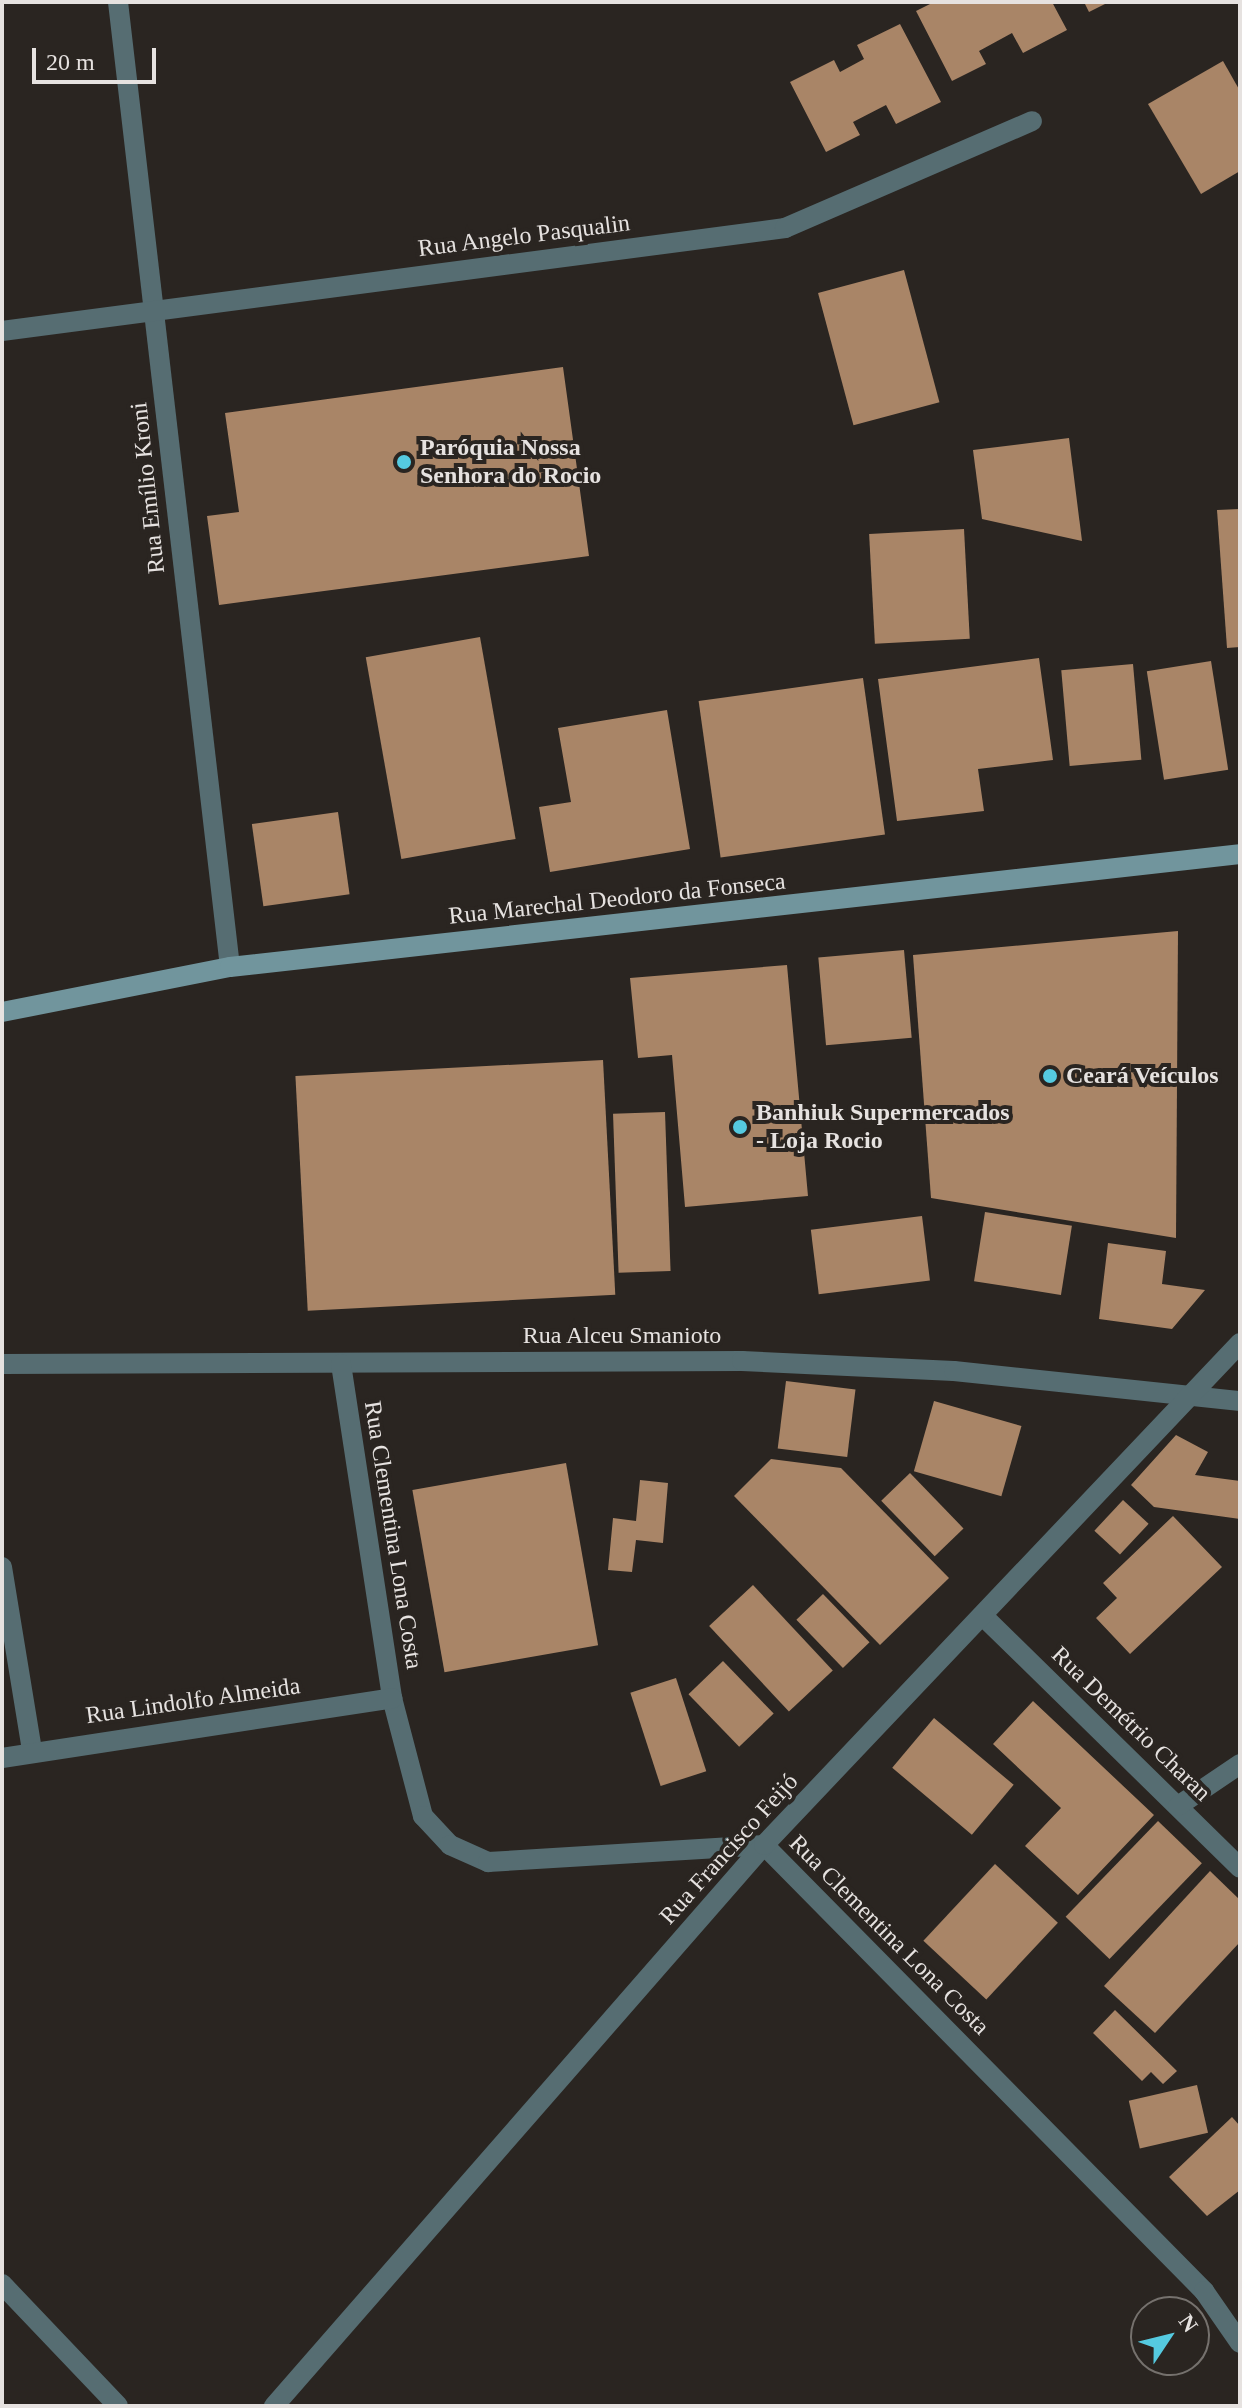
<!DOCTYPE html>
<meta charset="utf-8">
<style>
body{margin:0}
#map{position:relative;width:1242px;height:2408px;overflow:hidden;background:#2a2521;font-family:"Times New Roman",serif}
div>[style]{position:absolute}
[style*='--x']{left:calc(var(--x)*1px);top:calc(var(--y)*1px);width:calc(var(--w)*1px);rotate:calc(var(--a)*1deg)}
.building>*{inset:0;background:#a98567;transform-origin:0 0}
.minor>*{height:20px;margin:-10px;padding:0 10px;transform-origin:10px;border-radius:10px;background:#566d72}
.secondary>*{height:20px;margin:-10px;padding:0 10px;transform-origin:10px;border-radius:10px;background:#71959d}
.dots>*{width:22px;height:22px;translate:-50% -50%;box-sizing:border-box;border:4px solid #2a2521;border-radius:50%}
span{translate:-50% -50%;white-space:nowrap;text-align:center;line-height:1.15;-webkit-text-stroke:8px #2a2521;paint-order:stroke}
.street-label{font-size:24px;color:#e6e2e0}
.poi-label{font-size:24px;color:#e6e2e0;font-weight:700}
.left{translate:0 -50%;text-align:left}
.frame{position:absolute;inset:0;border:4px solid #e6e2e0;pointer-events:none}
.north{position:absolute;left:1130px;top:2296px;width:80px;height:80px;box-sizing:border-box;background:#2a2521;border:2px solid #75716d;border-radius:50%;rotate:55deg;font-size:22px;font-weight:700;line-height:32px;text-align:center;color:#e6e2e0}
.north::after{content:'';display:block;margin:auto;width:28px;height:36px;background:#55cae0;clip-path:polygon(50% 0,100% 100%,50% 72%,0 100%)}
.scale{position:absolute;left:32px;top:48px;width:124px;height:36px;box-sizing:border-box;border:4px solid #e6e2e0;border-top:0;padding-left:10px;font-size:24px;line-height:28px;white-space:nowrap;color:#e6e2e0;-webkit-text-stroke:6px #2a2521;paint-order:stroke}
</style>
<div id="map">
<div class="building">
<div style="clip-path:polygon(934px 2px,1052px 2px,1067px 30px,1023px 53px,1012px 33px,979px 51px,986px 64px,952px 81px,916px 11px)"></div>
<div style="clip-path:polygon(1084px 2px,1109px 2px,1089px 12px)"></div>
<div style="clip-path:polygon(900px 24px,941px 102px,896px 124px,886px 105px,853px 122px,860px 135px,826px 152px,790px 82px,834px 60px,840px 72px,864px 59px,857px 45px)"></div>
<div style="clip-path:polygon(1223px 61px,1240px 91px,1240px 171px,1201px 194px,1148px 104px)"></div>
<div style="left:904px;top:270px;width:137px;height:89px;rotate:75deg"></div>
<div style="clip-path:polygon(563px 367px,589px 556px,219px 605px,207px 516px,239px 512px,225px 413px)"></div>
<div style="clip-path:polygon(1069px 438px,1082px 541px,982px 519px,973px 450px)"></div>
<div style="clip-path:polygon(1240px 509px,1240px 647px,1227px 648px,1217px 510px)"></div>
<div style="left:964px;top:529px;width:110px;height:95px;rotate:87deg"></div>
<div style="left:480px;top:637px;width:205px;height:116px;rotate:80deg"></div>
<div style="clip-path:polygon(1039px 658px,1053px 760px,978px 769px,984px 811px,897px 821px,878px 679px)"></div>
<div style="left:1211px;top:661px;width:110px;height:65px;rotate:81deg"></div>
<div style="left:1133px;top:664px;width:96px;height:72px;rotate:85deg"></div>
<div style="left:863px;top:678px;width:158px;height:166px;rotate:82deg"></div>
<div style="clip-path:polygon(667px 710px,690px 849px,550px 872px,539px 807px,571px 802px,558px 728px)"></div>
<div style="left:338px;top:812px;width:83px;height:87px;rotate:82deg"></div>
<div style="clip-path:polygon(1178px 931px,1176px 1238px,931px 1198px,913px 955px)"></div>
<div style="left:904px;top:950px;width:88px;height:86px;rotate:85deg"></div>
<div style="clip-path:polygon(787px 965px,808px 1196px,685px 1207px,672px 1055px,638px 1058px,630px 978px)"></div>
<div style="left:603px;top:1060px;width:235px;height:308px;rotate:87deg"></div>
<div style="left:665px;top:1112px;width:159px;height:52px;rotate:88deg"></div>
<div style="left:985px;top:1212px;width:88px;height:70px;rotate:9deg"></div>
<div style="left:922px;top:1216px;width:65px;height:112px;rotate:83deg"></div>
<div style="clip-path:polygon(1108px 1243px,1166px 1251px,1162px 1284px,1205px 1290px,1172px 1329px,1099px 1319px)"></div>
<div style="left:786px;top:1381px;width:70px;height:68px;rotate:7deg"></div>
<div style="left:934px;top:1401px;width:91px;height:73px;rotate:16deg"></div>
<div style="clip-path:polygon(1176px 1435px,1208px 1452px,1195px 1475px,1240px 1481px,1240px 1519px,1154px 1507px,1131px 1485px)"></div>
<div style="clip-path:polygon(771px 1459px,841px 1468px,949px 1578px,880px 1645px,734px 1496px)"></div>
<div style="left:566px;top:1463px;width:185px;height:156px;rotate:80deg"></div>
<div style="left:910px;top:1473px;width:77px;height:40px;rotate:46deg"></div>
<div style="clip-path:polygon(640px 1480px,668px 1483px,663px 1543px,636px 1540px,632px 1572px,608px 1570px,613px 1518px,636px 1521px)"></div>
<div style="left:1123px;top:1500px;width:35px;height:42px;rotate:43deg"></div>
<div style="clip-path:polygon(1173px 1516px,1222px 1567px,1130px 1654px,1096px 1618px,1117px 1598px,1103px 1583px)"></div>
<div style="left:753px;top:1585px;width:117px;height:60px;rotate:47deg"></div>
<div style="left:823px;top:1594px;width:67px;height:37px;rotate:46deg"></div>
<div style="left:723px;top:1661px;width:73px;height:48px;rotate:46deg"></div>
<div style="left:676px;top:1678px;width:98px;height:48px;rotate:72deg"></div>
<div style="clip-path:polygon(1033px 1701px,1154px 1815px,1078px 1895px,1025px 1846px,1061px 1808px,993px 1744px)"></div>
<div style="left:934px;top:1718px;width:104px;height:65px;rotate:40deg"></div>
<div style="left:1158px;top:1821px;width:61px;height:133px;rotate:44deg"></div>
<div style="left:995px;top:1864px;width:86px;height:105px;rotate:43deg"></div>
<div style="clip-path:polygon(1210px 1871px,1240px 1900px,1240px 1942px,1155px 2033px,1104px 1986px)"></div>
<div style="clip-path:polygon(1115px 2010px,1177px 2071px,1163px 2084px,1151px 2072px,1142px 2081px,1093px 2033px)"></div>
<div style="left:1197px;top:2085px;width:49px;height:70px;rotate:77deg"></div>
<div style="clip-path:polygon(1232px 2117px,1240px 2126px,1240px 2190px,1207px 2216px,1169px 2177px)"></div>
</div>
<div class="minor">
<div style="--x:118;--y:2;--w:971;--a:83.38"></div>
<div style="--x:2;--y:331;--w:790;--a:-7.49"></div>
<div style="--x:785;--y:228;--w:269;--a:-23.4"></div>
<div style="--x:2;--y:1364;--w:740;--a:-0.23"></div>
<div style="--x:742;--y:1361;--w:212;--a:2.7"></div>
<div style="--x:954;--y:1371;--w:288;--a:6"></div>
<div style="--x:341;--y:1364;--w:338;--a:81.3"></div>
<div style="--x:392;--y:1698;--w:122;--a:75.3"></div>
<div style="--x:423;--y:1816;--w:40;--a:47"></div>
<div style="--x:450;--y:1845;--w:42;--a:24.1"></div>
<div style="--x:488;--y:1862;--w:277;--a:-3.5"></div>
<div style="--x:764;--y:1845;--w:627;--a:45.39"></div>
<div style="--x:1204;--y:2291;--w:63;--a:55.3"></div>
<div style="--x:2;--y:1567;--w:186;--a:80.7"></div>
<div style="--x:985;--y:1618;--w:357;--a:44.4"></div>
<div style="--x:2;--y:1758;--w:395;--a:-8.7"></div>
<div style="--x:1178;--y:1806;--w:75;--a:-34.1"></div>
<div style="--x:2;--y:2284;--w:168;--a:46.4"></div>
<div style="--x:274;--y:2406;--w:745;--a:-48.86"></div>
<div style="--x:764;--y:1845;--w:692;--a:-46.52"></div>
</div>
<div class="secondary">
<div style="--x:2;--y:1012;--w:232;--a:-11.2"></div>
<div style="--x:230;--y:967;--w:1016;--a:-6.38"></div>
</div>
<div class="dots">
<div style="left:404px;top:462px;background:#55cae0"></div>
<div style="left:1050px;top:1076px;background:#55cae0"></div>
<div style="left:740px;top:1127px;background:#55cae0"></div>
</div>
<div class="street-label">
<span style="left:524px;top:236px;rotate:-7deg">Rua Angelo Pasqualin</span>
<span style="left:148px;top:488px;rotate:-96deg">Rua Emílio Kroni</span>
<span style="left:617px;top:899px;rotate:-6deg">Rua Marechal Deodoro da Fonseca</span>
<span style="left:622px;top:1336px">Rua Alceu Smanioto</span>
<span style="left:393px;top:1535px;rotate:81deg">Rua Clementina Lona Costa</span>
<span style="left:193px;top:1701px;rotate:-8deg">Rua Lindolfo Almeida</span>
<span style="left:1131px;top:1724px;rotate:44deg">Rua Demétrio Charan</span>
<span style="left:729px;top:1849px;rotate:-48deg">Rua Francisco Feijó</span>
<span style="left:889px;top:1935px;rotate:45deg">Rua Clementina Lona Costa</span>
</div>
<div class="poi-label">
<span class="left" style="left:420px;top:462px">Paróquia Nossa<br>Senhora do Rocio</span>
<span class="left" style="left:1066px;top:1076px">Ceará Veículos</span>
<span class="left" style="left:756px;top:1127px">Banhiuk Supermercados<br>- Loja Rocio</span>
</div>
<div class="frame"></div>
<div class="north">N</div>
<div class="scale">20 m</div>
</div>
